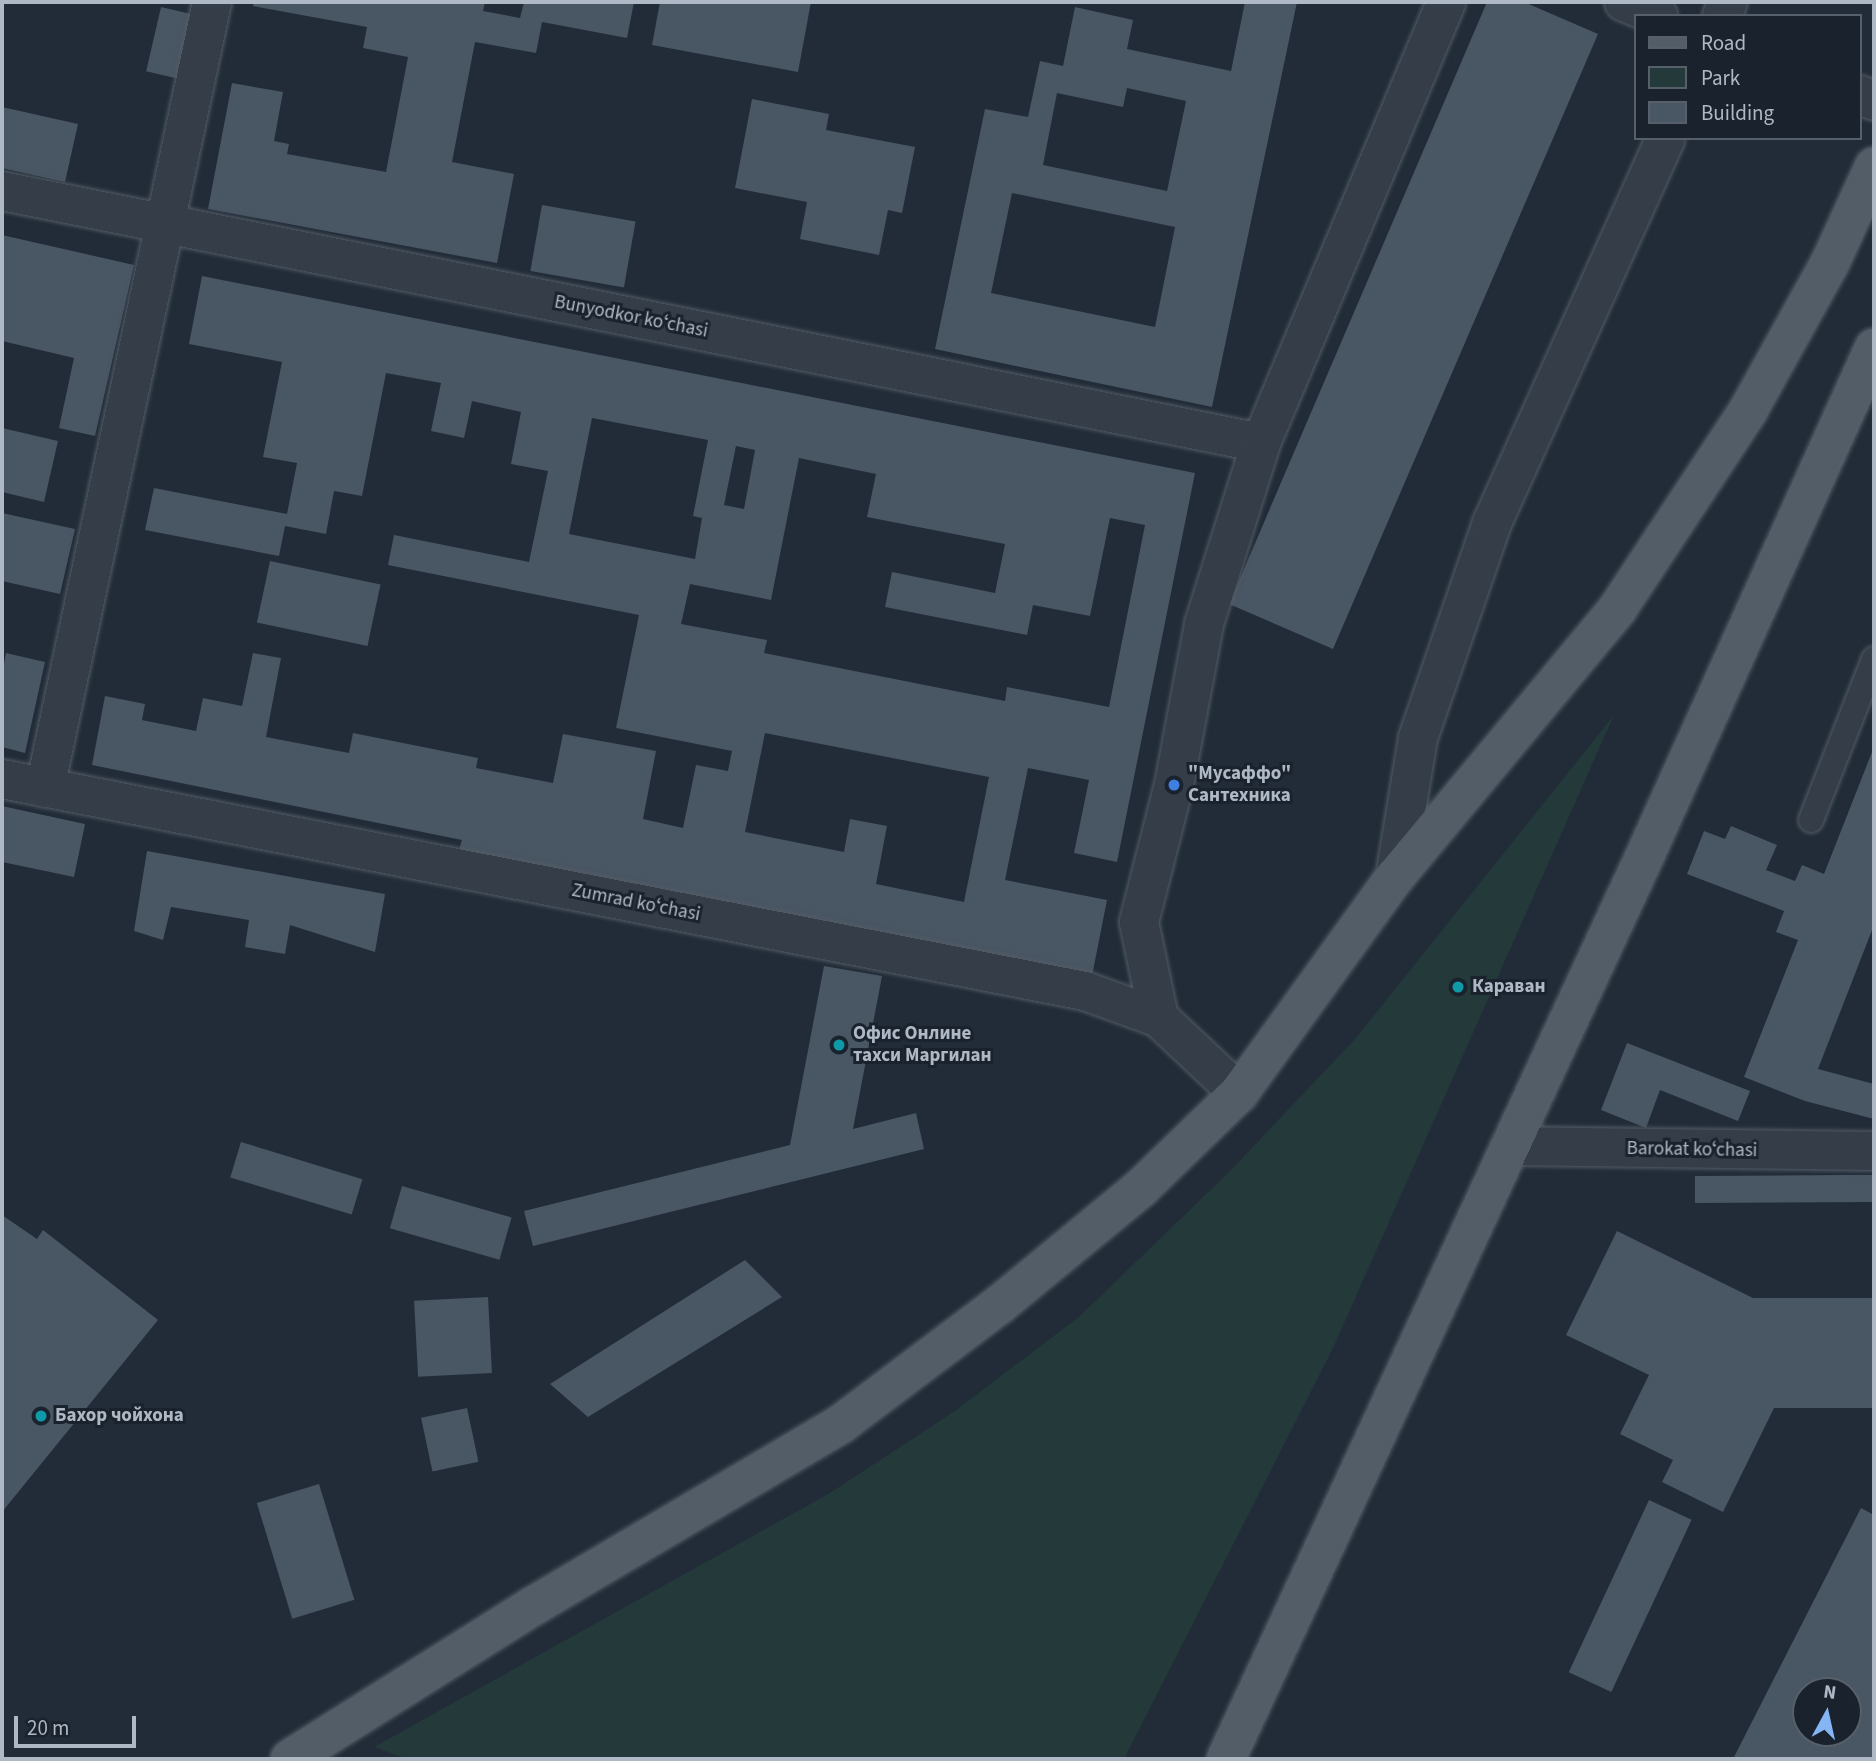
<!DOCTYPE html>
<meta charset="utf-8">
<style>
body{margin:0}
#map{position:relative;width:1876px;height:1761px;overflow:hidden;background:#212c38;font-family:"Source Sans 3",sans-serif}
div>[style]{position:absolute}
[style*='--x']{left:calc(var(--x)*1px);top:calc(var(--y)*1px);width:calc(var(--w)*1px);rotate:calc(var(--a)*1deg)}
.green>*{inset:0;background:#24393a}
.building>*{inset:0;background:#495663;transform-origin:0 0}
.roads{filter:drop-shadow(0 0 2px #525b66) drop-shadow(0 0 2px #525b66)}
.lane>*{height:24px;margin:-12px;padding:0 12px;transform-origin:12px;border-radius:12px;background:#353e48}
.street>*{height:38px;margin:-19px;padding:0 19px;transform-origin:19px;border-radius:19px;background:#353e48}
.primary>*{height:38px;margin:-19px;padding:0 19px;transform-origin:19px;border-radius:19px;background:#525d68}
.dots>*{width:19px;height:19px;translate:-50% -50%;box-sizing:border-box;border:4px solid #1a232d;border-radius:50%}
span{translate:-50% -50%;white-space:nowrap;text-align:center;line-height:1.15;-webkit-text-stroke:6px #1a232d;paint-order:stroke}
.street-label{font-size:19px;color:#afb8c5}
.poi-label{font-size:19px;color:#afb8c5;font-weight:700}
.left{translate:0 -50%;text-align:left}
.frame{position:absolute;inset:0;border:4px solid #afb8c5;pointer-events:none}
.legend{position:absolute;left:1634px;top:14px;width:228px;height:126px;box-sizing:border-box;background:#1a232d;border:2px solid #565f6a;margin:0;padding:9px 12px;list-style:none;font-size:21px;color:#afb8c5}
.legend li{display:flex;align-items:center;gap:14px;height:35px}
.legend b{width:35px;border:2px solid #565f6a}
.north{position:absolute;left:1792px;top:1677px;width:70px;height:70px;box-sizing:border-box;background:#1a232d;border:2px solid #565f6a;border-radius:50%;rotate:8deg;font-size:19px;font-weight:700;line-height:28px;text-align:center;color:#afb8c5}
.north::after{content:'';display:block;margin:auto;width:24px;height:32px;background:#84b5f5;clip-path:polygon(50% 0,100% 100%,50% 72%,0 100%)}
.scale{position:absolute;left:14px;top:1716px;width:122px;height:32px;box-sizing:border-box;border:4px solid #afb8c5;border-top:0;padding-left:9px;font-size:21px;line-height:24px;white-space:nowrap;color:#afb8c5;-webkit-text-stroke:5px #1a232d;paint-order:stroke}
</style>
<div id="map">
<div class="green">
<div style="clip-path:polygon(1614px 715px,1333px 1348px,1124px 1759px,407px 1759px,374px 1747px,830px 1493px,955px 1411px,1080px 1316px,1230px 1171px,1356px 1038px)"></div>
</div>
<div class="building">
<div style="clip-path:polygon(254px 2px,485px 2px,483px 11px,520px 18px,524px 2px,634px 2px,627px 38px,542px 22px,536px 53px,475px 42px,452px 162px,514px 174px,497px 263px,208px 209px,232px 83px,283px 92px,274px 141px,289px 144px,287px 154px,386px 172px,408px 57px,363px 48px,367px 27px,253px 6px)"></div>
<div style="clip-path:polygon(660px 2px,811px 2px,798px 72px,652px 45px)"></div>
<div style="clip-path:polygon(evenodd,1245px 2px,1297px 2px,1212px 407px,935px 349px,985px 109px,1028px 117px,1040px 61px,1063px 66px,1075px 7px,1133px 20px,1127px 49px,1231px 71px,1245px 2px,1127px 88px,1186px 101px,1167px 191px,1043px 165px,1057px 93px,1123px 107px,1127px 88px,1245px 2px,1012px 193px,1175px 227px,1155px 327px,991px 293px,1012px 193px)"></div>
<div style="clip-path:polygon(1487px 2px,1524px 2px,1598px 34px,1333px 649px,1229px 604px)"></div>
<div style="left:161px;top:7px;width:32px;height:66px;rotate:13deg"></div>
<div style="clip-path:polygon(752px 99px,829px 114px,826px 130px,915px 147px,902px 213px,888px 210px,879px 255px,800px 239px,807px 202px,735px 188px)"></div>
<div style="clip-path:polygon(2px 107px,78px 124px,65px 182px,2px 168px)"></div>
<div style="left:542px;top:205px;width:95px;height:67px;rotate:10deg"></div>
<div style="clip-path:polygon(2px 235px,134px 265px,95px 436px,59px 428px,74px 358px,2px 341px)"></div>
<div style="clip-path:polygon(evenodd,202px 276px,1195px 473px,1117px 862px,1074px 853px,1089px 780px,1028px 768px,1005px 880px,1107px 900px,1092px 976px,459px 850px,462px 840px,92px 765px,105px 696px,145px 704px,142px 720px,196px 731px,203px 698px,242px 706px,253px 653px,281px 658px,266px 737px,349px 753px,353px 733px,478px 758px,476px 768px,553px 783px,563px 734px,656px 751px,643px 819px,683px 828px,696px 765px,728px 771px,732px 751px,616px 728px,639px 615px,388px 565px,394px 535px,529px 562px,548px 471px,511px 464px,521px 412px,472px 401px,464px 438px,431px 431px,441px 383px,386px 373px,362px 496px,334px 491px,326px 534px,285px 526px,279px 556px,145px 530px,154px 488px,287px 514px,297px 463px,263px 457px,282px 362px,189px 344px,202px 276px,592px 418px,708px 440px,693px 516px,702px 518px,695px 559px,569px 534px,592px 418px,202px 276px,736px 446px,755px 450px,744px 509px,724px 505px,736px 446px,202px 276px,799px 458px,876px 474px,867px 517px,1005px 544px,995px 593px,892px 572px,885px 607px,1027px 635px,1033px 605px,1090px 616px,1110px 518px,1145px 525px,1109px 707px,1007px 687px,1005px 701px,764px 653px,767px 640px,681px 624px,690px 584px,771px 600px,799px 458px,202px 276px,765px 733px,989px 777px,964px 902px,876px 884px,887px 826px,850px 819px,844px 852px,745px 832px,765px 733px)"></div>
<div style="clip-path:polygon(2px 428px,58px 441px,44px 502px,2px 492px)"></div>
<div style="clip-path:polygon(2px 513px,75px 529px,60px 594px,2px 581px)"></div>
<div style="left:270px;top:561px;width:113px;height:63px;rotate:12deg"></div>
<div style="clip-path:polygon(6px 653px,45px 662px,25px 753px,2px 747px,2px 675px)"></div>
<div style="clip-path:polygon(1874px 747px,1874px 925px,1818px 1069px,1874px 1084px,1874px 1119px,1805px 1101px,1744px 1077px,1798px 940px,1776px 932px,1784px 911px,1687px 874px,1704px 831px,1725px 839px,1731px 826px,1777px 845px,1766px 870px,1795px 881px,1802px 865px,1824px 874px)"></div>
<div style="clip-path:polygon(2px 806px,85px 824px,74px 877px,2px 862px)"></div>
<div style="clip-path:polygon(147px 851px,385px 894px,375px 952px,290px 925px,285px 954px,245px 947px,249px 920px,171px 907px,163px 940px,134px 931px)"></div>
<div style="clip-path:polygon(824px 966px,882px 976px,853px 1129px,916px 1113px,924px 1149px,533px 1246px,524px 1211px,790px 1145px)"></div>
<div style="clip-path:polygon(1627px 1043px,1750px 1091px,1738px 1121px,1660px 1090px,1646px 1128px,1601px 1110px)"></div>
<div style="left:241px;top:1142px;width:127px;height:37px;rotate:17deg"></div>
<div style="clip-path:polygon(1839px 1175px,1874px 1175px,1874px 1202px,1695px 1203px,1695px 1176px)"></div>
<div style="left:402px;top:1186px;width:114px;height:44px;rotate:16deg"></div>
<div style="clip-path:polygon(2px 1215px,37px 1239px,43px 1230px,158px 1320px,2px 1512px)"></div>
<div style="clip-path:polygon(1617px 1231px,1753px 1298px,1874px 1298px,1874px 1408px,1774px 1408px,1723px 1512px,1662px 1482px,1673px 1460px,1620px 1434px,1649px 1375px,1566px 1335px)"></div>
<div style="clip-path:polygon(745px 1260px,782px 1297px,588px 1417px,550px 1384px)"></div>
<div style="left:488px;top:1297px;width:76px;height:74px;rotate:87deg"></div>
<div style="left:467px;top:1408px;width:55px;height:47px;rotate:78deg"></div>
<div style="left:319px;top:1484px;width:121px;height:65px;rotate:73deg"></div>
<div style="left:1649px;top:1500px;width:47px;height:190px;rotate:25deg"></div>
<div style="clip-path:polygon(evenodd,1861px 1508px,1874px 1515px,1874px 1759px,1733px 1759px,1861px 1508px,1806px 1691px,1848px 1691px,1848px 1733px,1806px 1733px,1806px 1691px)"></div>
</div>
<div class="roads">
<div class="lane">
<div style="--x:1811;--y:820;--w:173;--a:-68.6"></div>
</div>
<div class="street">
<div style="--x:1624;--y:2;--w:37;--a:22"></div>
<div style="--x:1722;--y:16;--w:15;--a:-67"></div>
<div style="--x:1860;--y:95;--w:15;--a:23"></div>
<div style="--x:2;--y:191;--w:1284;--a:11.32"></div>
<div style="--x:2;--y:779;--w:1104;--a:11.08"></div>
<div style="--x:1085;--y:991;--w:79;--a:20"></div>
<div style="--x:1159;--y:1018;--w:110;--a:43.2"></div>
<div style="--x:45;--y:788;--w:804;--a:-78"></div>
<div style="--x:1395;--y:877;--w:141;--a:-80.6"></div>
<div style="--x:1418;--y:738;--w:227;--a:-71"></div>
<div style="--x:1492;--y:523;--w:422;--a:-65.7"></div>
<div style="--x:1159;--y:1018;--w:98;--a:-101.8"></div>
<div style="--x:1139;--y:922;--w:141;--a:-75.7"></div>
<div style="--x:1174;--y:785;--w:164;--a:-79.4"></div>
<div style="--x:1204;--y:624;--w:190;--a:-72.5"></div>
<div style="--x:1261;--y:443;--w:478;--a:-67.2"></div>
<div style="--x:1510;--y:1146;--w:364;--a:0.8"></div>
</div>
<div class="primary">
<div style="--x:290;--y:1759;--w:289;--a:-32.2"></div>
<div style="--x:535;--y:1605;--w:356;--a:-30.6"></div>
<div style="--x:841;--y:1424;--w:198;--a:-37"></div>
<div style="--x:999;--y:1305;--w:185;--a:-39.5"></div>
<div style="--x:1142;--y:1187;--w:135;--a:-44.1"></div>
<div style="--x:1239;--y:1093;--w:266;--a:-54.2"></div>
<div style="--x:1395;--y:877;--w:349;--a:-50.3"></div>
<div style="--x:1618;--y:608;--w:238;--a:-56.6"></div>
<div style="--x:1749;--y:409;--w:167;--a:-61"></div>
<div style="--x:1830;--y:263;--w:106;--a:-65.4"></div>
<div style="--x:1226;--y:1759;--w:1001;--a:-65.12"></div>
<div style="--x:1647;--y:851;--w:552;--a:-65.71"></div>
</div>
</div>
<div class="dots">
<div style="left:1174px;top:785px;background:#3f7fe0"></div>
<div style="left:1458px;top:987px;background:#0f9aa8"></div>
<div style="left:839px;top:1045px;background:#0f9aa8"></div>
<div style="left:41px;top:1416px;background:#0f9aa8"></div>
</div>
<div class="street-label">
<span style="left:631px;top:317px;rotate:11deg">Bunyodkor koʻchasi</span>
<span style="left:636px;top:903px;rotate:11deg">Zumrad koʻchasi</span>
<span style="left:1692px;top:1150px;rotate:1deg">Barokat koʻchasi</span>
</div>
<div class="poi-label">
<span class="left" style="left:1188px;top:785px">"Мусаффо"<br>Сантехника</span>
<span class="left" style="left:1472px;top:987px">Караван</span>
<span class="left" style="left:853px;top:1045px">Офис Онлине<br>тахси Маргилан</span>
<span class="left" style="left:55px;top:1416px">Бахор чойхона</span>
</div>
<div class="frame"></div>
<ul class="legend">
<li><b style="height:9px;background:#525d68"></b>Road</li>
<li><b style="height:19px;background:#24393a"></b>Park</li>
<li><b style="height:19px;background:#495663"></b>Building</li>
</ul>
<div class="north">N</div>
<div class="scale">20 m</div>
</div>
